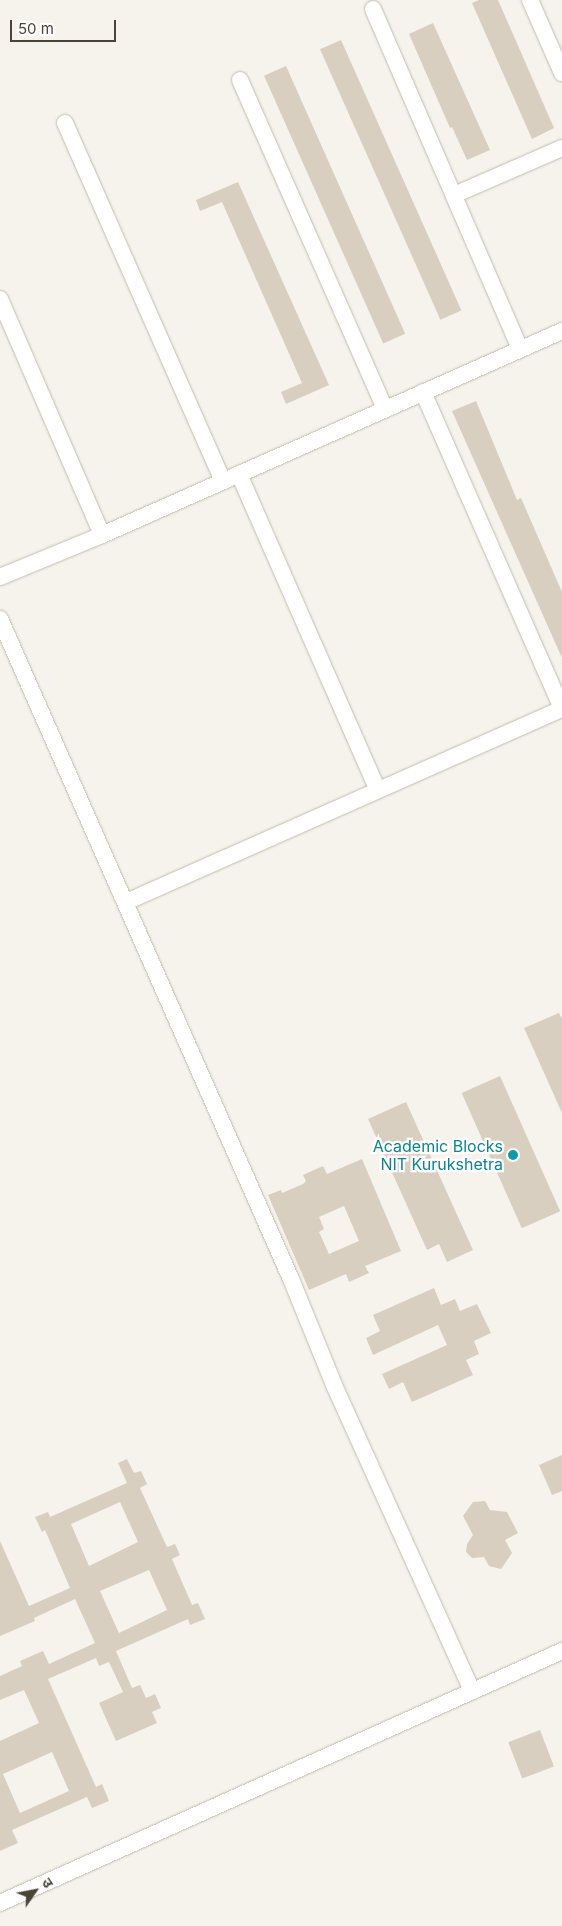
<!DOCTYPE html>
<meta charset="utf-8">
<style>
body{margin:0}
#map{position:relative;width:562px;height:1926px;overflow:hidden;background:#f6f3ec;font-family:Inter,"Noto Sans Devanagari",sans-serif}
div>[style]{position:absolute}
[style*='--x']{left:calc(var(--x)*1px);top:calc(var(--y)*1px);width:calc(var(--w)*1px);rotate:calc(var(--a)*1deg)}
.building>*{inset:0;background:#d8cfc1;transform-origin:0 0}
.roads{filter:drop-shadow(0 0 1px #c2bbae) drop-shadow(0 0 1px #c2bbae)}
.street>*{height:16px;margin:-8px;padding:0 8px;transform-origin:8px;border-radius:8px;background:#fff}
.dots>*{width:14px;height:14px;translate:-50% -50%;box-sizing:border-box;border:2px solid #fff;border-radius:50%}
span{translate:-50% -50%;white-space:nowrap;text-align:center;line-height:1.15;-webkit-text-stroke:4.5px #fff;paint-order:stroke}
.culture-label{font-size:16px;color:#0d838f}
.right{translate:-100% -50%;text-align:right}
.north{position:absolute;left:10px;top:1866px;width:50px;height:50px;-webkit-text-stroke:4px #fff;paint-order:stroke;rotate:57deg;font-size:14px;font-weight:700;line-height:20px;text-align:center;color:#4b4439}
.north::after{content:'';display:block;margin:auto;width:18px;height:22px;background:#4b4439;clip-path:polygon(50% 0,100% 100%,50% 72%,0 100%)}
.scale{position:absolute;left:10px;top:20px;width:106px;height:22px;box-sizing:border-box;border:2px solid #4b4439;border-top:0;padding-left:6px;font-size:15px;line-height:18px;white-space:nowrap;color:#4b4439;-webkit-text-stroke:4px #fff;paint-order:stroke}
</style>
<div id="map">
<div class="building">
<div style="clip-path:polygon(479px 0,498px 0,554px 128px,532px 139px,472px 3px)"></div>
<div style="clip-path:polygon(433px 23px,490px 150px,467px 160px,452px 127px,450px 128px,409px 34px)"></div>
<div style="left:341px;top:40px;width:296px;height:23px;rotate:66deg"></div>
<div style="left:286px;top:66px;width:293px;height:24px;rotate:66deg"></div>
<div style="clip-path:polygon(238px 182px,329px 385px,286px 404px,281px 392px,302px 383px,222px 202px,200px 211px,196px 200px)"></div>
<div style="clip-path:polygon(476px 401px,517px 500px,521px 498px,562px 592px,562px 658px,452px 411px)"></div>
<div style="clip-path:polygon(559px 1013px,562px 1019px,562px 1113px,524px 1028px)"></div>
<div style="left:500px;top:1076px;width:148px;height:42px;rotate:66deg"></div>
<div style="clip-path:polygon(406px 1102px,473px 1250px,447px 1262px,439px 1244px,427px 1250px,368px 1119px)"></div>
<div style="clip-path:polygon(evenodd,362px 1159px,401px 1251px,365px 1266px,369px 1273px,349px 1282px,346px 1274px,309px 1290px,268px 1195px,281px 1190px,282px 1193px,303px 1184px,306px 1181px,303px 1175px,323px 1166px,327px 1174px,362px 1159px,344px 1206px,359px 1241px,329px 1254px,319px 1232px,324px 1229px,319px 1217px,344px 1206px)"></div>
<div style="clip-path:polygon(434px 1288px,441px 1305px,455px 1299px,460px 1311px,477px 1304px,491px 1333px,474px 1341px,479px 1354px,466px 1360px,473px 1375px,412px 1402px,403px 1382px,389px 1389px,382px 1374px,447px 1345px,438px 1325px,373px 1355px,366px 1338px,380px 1331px,373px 1315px)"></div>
<div style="clip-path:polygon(562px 1455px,562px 1491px,552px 1495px,539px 1465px)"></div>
<div style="clip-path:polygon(evenodd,127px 1459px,134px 1473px,141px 1471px,147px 1484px,140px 1488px,167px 1547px,175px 1544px,180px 1555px,172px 1559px,192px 1605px,198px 1603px,205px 1619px,190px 1625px,188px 1619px,116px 1651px,132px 1688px,140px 1685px,146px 1698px,155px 1694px,161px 1708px,152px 1712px,157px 1723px,116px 1741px,99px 1703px,123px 1692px,109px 1662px,99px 1666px,96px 1658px,48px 1679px,96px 1787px,102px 1784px,109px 1801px,92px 1808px,87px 1797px,12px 1830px,18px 1843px,0 1851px,0 1741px,39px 1723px,24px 1690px,0 1700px,0 1676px,22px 1666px,20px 1661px,43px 1651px,49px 1664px,95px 1643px,75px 1599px,34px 1618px,35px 1621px,0 1636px,0 1541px,29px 1606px,70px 1588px,45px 1530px,42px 1532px,35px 1517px,48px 1512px,50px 1517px,127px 1483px,118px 1463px,127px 1459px,120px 1502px,138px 1542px,89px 1566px,71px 1524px,120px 1502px,127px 1459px,149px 1570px,167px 1610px,119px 1633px,100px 1591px,149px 1570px,127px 1459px,52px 1752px,69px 1791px,20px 1813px,3px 1774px,52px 1752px)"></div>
<div style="clip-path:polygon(485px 1501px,490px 1510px,507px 1512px,518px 1533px,505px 1540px,512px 1553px,501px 1569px,489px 1566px,484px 1557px,472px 1558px,466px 1552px,467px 1544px,473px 1535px,463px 1516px,473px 1502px)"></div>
<div style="left:540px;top:1730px;width:39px;height:34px;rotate:69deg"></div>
</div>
<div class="roads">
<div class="street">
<div style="--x:530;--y:0;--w:80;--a:66.3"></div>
<div style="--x:373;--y:9;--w:370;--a:66.6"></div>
<div style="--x:240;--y:80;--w:360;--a:66.2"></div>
<div style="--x:65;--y:123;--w:391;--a:66.2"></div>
<div style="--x:454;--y:195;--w:118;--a:-23.5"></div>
<div style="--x:0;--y:299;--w:257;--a:66.6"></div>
<div style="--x:423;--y:392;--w:346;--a:66.3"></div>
<div style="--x:239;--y:474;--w:345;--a:66.3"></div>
<div style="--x:0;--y:577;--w:110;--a:-22.4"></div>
<div style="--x:102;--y:535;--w:503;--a:-23.92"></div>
<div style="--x:0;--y:619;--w:721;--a:66.21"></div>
<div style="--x:291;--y:1279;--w:114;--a:67.9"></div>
<div style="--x:334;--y:1385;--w:336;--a:65.7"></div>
<div style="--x:126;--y:902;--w:477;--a:-23.9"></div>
<div style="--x:0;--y:1903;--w:616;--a:-24.15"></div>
</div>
</div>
<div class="dots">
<div style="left:513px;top:1155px;background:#0f9aa8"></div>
</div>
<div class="culture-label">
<span class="right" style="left:503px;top:1155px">Academic Blocks<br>NIT Kurukshetra</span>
</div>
<div class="north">उ</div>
<div class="scale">50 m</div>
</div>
